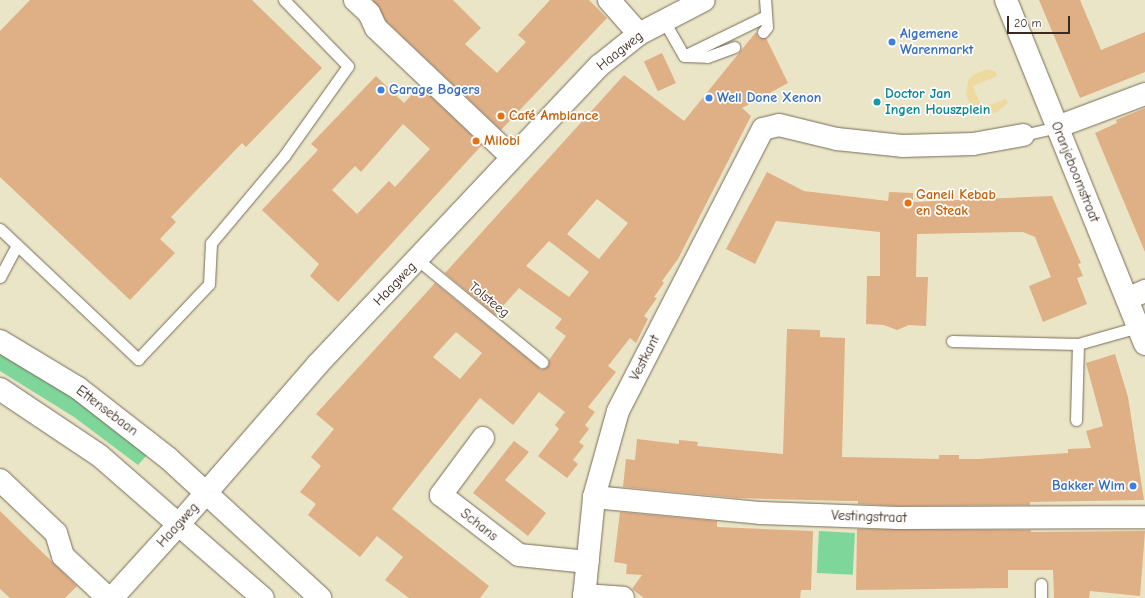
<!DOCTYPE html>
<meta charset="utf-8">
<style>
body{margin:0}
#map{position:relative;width:1145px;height:598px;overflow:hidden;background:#eae5c6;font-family:"Comic Neue",sans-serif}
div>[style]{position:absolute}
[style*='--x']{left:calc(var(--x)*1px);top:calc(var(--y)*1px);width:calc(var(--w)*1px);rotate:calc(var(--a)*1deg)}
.green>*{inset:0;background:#7fd69a;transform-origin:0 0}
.sand>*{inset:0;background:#eeda9e}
.building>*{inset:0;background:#dfaf86;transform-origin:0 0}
.roads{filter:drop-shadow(0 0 1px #786b59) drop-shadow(0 0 1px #786b59)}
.service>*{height:11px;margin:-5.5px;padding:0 5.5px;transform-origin:5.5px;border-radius:5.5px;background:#fff}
.minor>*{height:22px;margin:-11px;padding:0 11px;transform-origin:11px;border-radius:11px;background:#fff}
.tertiary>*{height:22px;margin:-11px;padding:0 11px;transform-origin:11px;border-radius:11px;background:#fff}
.secondary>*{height:22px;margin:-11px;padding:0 11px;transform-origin:11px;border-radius:11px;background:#fff}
.dots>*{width:11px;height:11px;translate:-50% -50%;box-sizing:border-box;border:2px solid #fff;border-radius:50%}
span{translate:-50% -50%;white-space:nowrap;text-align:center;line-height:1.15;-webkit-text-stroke:3.5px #fff;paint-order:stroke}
.shop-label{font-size:14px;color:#366cbe;font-weight:700}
.left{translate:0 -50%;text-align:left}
.right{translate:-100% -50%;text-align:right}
.street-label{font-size:14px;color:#3b2a1e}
.culture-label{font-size:14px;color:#0d838f;font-weight:700}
.food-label{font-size:14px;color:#c56008;font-weight:700}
.scale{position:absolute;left:1007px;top:16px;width:63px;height:18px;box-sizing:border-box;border:2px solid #3b2a1e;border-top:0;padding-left:5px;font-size:12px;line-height:14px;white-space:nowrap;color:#3b2a1e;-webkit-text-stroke:3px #fff;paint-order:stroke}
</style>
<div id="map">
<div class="green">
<div style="clip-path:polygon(0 351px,49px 379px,149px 453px,138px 465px,74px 417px,0 371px)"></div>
<div style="left:819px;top:531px;width:36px;height:42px;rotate:3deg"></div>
</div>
<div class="sand">
<div style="clip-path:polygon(987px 69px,995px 71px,997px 76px,973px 86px,982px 108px,1006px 99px,1008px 103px,997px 112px,991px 114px,984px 114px,971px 107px,966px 95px,968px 81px,973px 75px)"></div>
</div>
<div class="building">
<div style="clip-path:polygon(30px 0,252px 0,322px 68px,246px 147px,242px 143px,171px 217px,176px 222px,160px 239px,175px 253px,130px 300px,0 177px,0 31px)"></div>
<div style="clip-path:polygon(373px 0,453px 0,481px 28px,465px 44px,497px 73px,526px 42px,518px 35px,550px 0,589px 0,607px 18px,501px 130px,386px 21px)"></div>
<div style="clip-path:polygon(1039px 0,1080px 0,1101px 50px,1145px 32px,1145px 72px,1080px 98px)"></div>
<div style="clip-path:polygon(evenodd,756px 32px,759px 38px,766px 38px,788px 83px,742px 108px,751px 116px,678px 259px,662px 281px,664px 283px,654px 297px,657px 298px,644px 316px,648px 319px,636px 343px,630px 338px,608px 366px,616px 372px,588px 407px,595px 412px,585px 425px,589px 429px,579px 442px,584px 446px,573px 460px,578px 464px,567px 478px,538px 456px,559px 429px,555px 425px,565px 412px,539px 392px,513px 425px,480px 398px,392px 509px,489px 586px,480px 598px,409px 598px,385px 580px,403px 557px,377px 536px,360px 557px,308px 515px,316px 504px,300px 492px,321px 466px,311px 457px,334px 429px,316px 414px,435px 283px,538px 367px,541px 370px,547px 367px,549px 360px,566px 336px,555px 328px,562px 319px,519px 288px,495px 315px,445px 273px,624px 75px,684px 121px,756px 32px,597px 199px,628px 223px,599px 259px,567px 234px,597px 199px,756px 32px,549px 241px,589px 272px,569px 297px,526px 266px,549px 241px,756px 32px,456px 332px,482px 353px,460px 379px,433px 357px,456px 332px)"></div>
<div style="left:662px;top:53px;width:33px;height:20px;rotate:65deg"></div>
<div style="clip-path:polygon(evenodd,376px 76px,404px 103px,420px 86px,482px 145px,338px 302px,310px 276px,319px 264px,262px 210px,318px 150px,311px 144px,376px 76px,403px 124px,430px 149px,395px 187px,389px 181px,357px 214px,332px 190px,355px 166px,361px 172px,403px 124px)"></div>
<div style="clip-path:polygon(1145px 108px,1145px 252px,1095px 133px,1117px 123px,1116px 120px)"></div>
<div style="clip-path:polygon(767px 172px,804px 191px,888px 201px,889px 192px,913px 193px,913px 202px,1052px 196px,1081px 263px,1078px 264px,1083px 276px,1077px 278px,1087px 304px,1043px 322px,1029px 286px,1051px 277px,1035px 237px,1023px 232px,917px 234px,916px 277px,928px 277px,926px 326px,909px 325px,897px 330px,884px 325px,866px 324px,867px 276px,880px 276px,880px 232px,776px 221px,755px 264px,726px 249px)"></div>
<div style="clip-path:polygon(787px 329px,820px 330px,820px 337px,845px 338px,842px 457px,939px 459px,939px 455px,959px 455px,959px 459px,979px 459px,1068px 453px,1068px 449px,1091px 448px,1086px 431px,1103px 426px,1086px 363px,1115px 354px,1128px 397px,1144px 500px,1030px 502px,1030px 505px,898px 506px,858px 504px,858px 501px,846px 501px,737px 498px,623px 487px,626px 459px,635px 460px,637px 439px,679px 444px,679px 440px,690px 441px,698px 442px,697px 446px,783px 454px)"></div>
<div style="clip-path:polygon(514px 441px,529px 452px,505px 480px,546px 513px,528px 536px,473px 493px)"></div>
<div style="clip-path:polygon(0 511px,77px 586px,65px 598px,10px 598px,0 589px)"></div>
<div style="clip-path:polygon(620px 512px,717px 521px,717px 527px,813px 531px,811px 590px,801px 590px,800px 598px,644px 598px,632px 589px,642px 575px,626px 574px,627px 564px,614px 562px)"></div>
<div style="clip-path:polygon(857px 529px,1031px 530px,1031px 532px,1145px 531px,1140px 596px,1090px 591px,1089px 598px,1054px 598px,1053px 570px,1008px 570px,1008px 588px,856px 590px)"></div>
</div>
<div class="roads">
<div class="service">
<div style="--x:664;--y:21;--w:40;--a:60.3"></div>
<div style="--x:684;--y:56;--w:23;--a:2"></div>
<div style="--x:707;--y:57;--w:29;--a:-20"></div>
<div style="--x:763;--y:32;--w:6;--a:-51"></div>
<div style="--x:767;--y:27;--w:27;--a:-94"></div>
<div style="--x:686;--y:55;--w:89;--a:-26"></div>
<div style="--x:1023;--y:135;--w:35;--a:-13"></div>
<div style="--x:0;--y:229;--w:190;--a:43.3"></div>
<div style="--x:138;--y:359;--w:103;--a:-46.6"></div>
<div style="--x:209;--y:284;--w:41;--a:-87.2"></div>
<div style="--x:211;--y:243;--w:114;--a:-50"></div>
<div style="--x:284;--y:156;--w:110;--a:-54.6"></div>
<div style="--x:348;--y:66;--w:92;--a:-134.1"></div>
<div style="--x:418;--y:260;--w:161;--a:39.4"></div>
<div style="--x:0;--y:277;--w:36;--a:-62"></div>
<div style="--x:952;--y:341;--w:126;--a:1.4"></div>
<div style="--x:1078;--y:344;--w:62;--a:-15.8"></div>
<div style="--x:1076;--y:420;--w:76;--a:-88.5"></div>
<div style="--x:1041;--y:584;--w:14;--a:90"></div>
</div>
<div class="minor">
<div style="--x:355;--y:0;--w:19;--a:43"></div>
<div style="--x:369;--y:13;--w:17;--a:65"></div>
<div style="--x:376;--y:28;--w:187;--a:43.5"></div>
<div style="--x:609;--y:0;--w:45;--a:48.6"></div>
<div style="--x:1006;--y:0;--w:371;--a:68"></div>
<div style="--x:1057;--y:127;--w:94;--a:-20.6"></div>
<div style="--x:1127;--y:299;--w:20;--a:-24"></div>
<div style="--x:483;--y:438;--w:71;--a:126.4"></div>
<div style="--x:441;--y:495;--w:98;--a:37.6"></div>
<div style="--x:519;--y:555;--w:69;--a:5.8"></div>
<div style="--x:0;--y:480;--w:77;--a:43.4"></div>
<div style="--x:56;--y:533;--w:24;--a:73"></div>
<div style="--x:63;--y:556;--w:62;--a:43"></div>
<div style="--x:594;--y:497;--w:168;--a:5.5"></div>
<div style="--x:761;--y:513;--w:56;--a:2"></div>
<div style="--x:817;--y:515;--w:81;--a:2.1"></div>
<div style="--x:898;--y:518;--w:247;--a:-0.2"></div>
<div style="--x:584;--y:595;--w:39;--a:4"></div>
<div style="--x:584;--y:598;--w:101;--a:-84.3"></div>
<div style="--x:594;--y:497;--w:89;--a:-74.4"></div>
<div style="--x:618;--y:411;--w:317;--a:-62.8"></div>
<div style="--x:763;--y:129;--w:16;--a:-14"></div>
<div style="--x:779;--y:125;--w:60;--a:13.6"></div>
<div style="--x:837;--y:139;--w:65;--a:6.1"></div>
<div style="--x:902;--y:146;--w:71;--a:-1.6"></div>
<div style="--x:973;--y:144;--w:51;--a:-10.2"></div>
</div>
<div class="tertiary">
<div style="--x:112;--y:598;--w:100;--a:-47.8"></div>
</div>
<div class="secondary">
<div style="--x:0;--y:341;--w:91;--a:31.1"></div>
<div style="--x:78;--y:388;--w:114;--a:37.9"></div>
<div style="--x:168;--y:458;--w:207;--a:42.6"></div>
<div style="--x:0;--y:389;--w:120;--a:33.8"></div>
<div style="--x:100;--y:456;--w:216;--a:41.1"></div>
<div style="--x:179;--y:524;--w:212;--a:-49"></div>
<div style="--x:318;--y:364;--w:410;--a:-46.7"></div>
<div style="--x:599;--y:66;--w:51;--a:-38.7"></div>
<div style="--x:639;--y:34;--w:73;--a:-27.6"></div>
</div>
</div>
<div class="dots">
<div style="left:892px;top:42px;background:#3f7fe0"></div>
<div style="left:381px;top:90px;background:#3f7fe0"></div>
<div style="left:709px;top:98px;background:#3f7fe0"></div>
<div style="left:877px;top:102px;background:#0f9aa8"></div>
<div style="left:501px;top:116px;background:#e8710a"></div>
<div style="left:476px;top:141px;background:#e8710a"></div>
<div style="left:908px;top:203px;background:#e8710a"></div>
<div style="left:1133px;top:486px;background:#3f7fe0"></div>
</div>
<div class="shop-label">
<span class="left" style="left:900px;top:42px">Algemene<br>Warenmarkt</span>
<span class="left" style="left:389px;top:90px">Garage Bogers</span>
<span class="left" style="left:717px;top:98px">Well Done Xenon</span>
<span class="right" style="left:1125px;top:486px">Bakker Wim</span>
</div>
<div class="street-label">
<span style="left:620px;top:51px;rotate:-38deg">Haagweg</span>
<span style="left:1075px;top:172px;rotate:68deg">Oranjeboomstraat</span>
<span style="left:395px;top:284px;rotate:-46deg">Haagweg</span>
<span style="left:489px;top:300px;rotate:39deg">Tolsteeg</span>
<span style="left:645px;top:358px;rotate:-63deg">Vestkant</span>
<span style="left:107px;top:411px;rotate:37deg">Ettensebaan</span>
<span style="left:869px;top:517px;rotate:2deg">Vestingstraat</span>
<span style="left:178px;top:525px;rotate:-48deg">Haagweg</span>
<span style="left:479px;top:525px;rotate:38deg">Schans</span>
</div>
<div class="culture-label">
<span class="left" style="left:885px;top:102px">Doctor Jan<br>Ingen Houszplein</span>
</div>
<div class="food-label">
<span class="left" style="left:509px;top:116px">Café Ambiance</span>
<span class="left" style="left:484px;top:141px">Milobi</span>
<span class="left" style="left:916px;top:203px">Ganeii Kebab<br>en Steak</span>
</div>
<div class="scale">20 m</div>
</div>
